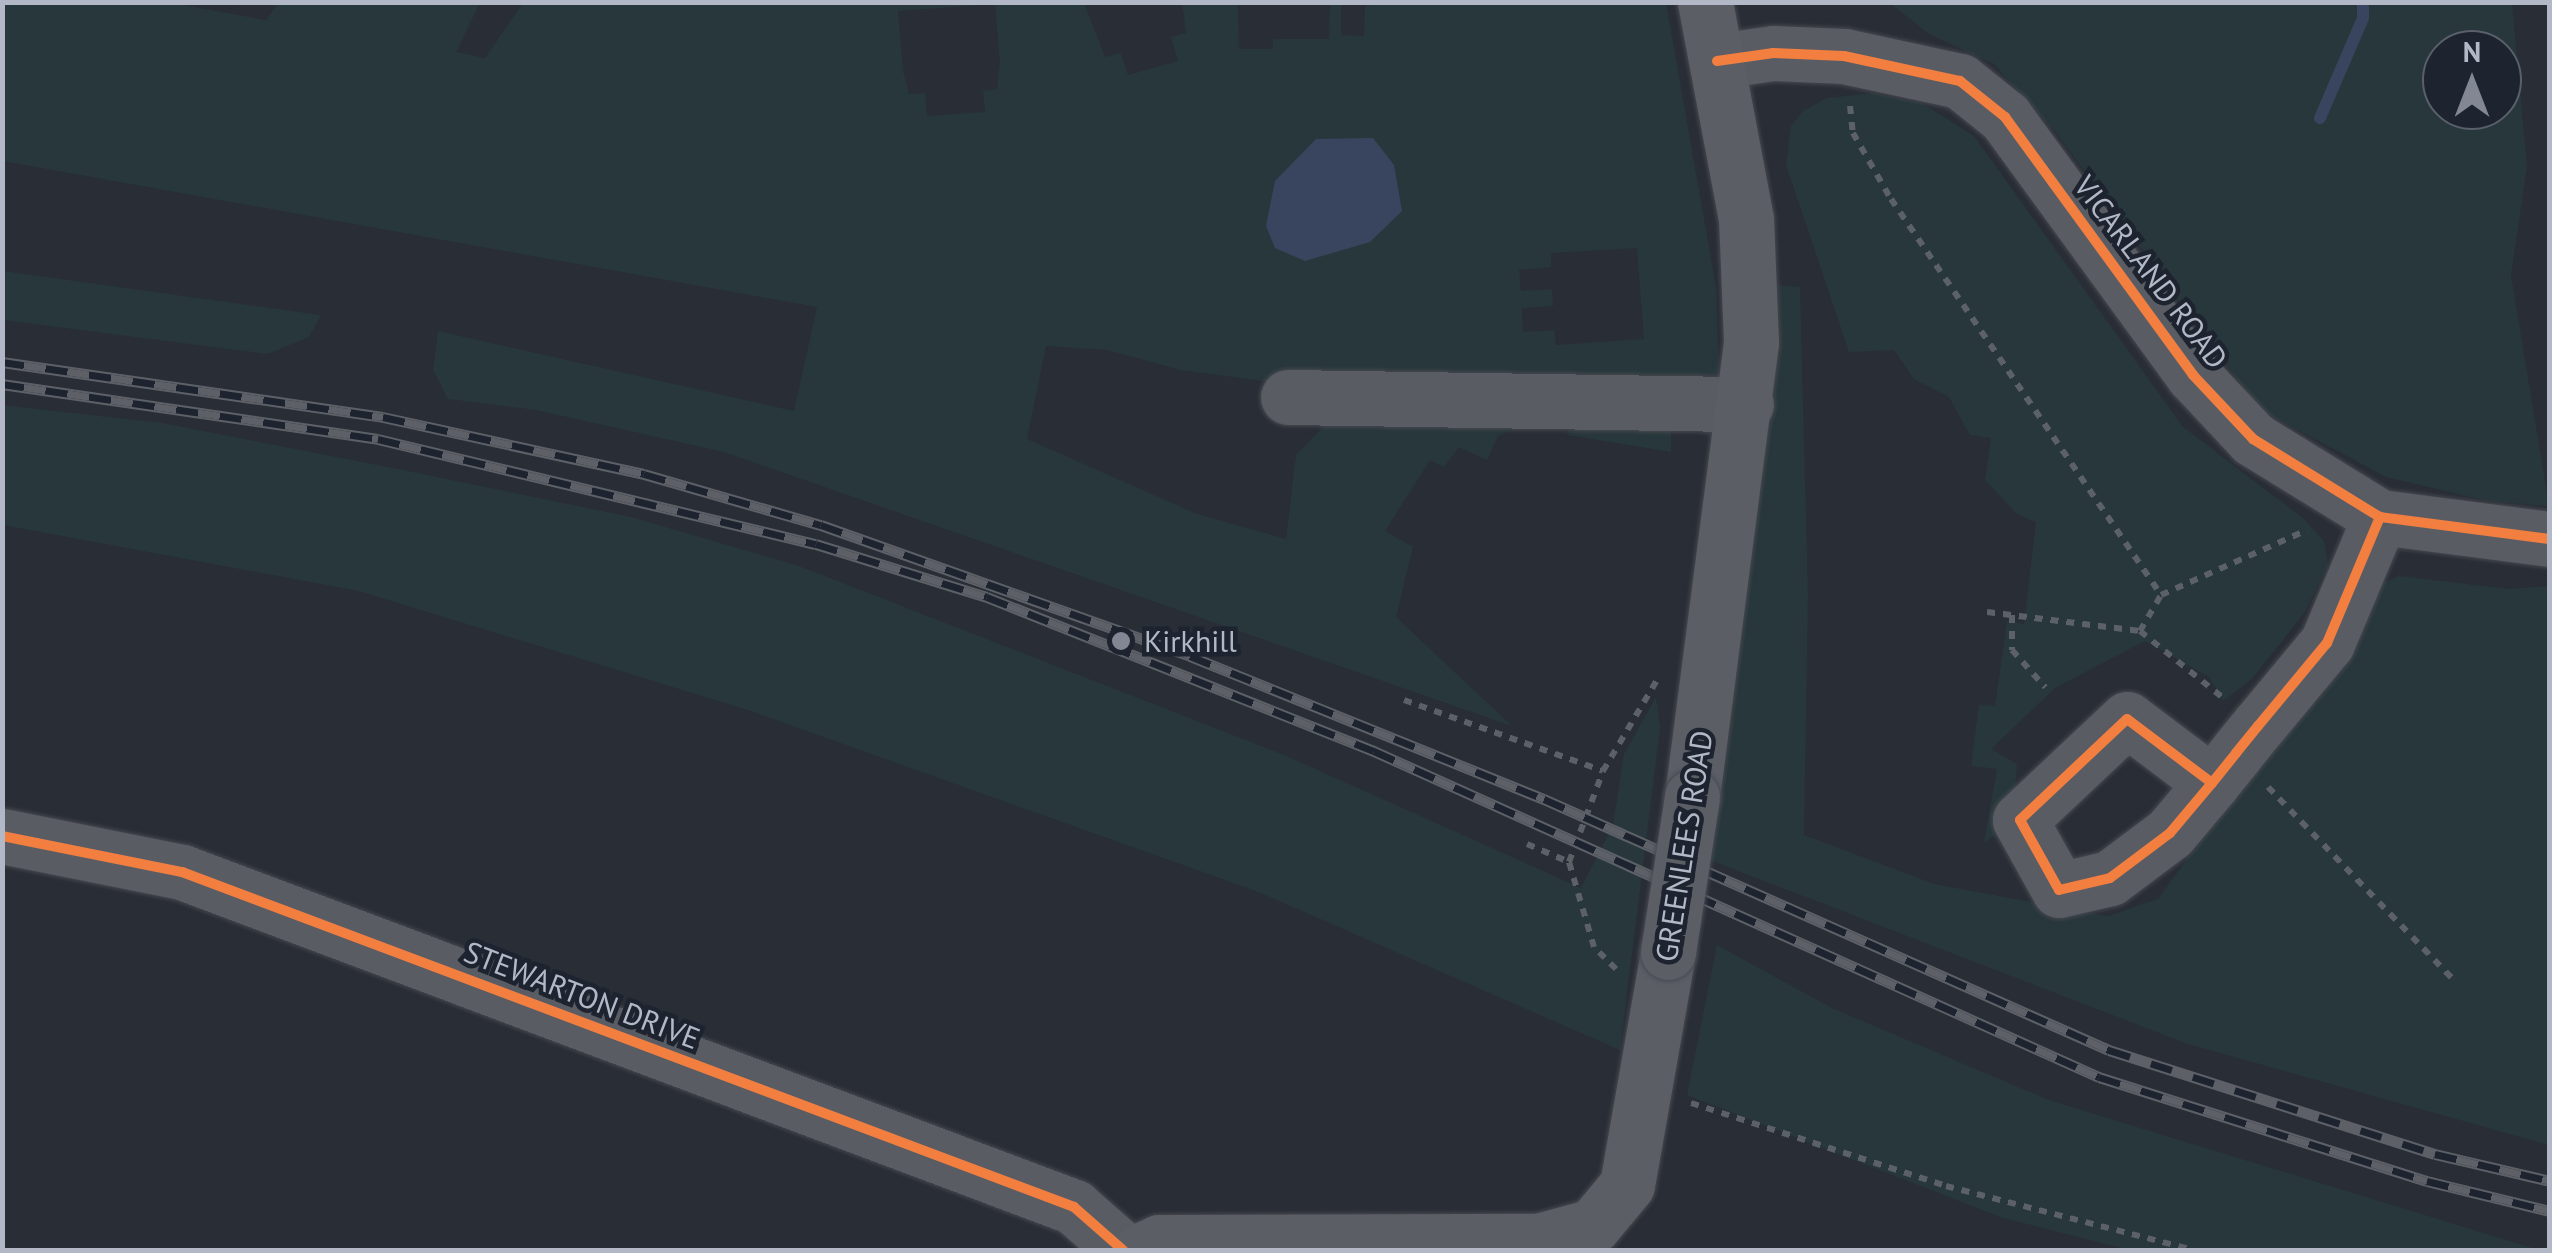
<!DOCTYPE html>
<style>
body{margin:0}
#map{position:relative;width:2552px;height:1253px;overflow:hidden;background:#292d35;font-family:"PT Sans",sans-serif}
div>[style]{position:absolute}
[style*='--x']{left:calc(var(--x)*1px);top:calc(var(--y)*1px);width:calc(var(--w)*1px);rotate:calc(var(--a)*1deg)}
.green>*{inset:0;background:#27373b}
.water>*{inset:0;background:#39455e}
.stream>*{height:12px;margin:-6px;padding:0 6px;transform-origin:6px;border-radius:6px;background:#39455e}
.path>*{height:6px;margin-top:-3px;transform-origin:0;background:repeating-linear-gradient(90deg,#5c6067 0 8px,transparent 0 16px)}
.roads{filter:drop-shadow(0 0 2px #45484e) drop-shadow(0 0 2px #45484e)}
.minor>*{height:55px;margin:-27.5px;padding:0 27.5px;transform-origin:27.5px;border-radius:27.5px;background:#595c63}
.major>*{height:55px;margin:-27.5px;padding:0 27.5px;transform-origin:27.5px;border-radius:27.5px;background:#5b5e65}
.rail>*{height:11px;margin-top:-5.5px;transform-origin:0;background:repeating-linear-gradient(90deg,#1d232f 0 22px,#5d6067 0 44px);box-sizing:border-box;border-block:2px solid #5d6067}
.bridges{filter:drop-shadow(0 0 2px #474a52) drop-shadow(0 0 2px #474a52)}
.major-bridge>*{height:55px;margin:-27.5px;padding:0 27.5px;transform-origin:27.5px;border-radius:27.5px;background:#5b5e65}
.cycleway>*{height:10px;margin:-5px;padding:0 5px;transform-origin:5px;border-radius:5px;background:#f27e40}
.dots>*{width:28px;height:28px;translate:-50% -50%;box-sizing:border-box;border:5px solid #1d232f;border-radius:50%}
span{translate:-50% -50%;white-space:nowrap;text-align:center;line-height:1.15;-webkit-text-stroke:9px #1d232f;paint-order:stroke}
.street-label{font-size:30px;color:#b3b8c6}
.poi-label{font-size:30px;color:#b3b8c6}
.left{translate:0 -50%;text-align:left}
.frame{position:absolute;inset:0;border:5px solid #b3b8c6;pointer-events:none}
.north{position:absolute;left:2422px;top:30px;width:100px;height:100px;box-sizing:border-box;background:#1d232f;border:2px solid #595f6b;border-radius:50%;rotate:0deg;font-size:28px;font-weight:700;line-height:40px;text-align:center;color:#b3b8c6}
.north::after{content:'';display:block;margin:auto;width:35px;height:45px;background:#838793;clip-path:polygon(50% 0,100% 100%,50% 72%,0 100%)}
</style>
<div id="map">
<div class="green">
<div style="clip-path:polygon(evenodd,2px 3px,173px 3px,266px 20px,278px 3px,480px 3px,456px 52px,485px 58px,523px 3px,1084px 3px,1105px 57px,1121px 53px,1128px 75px,1178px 61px,1171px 37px,1186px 33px,1182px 3px,1238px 3px,1239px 49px,1273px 49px,1273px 39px,1329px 39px,1330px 5px,1341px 5px,1341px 35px,1364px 36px,1365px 6px,1382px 3px,1666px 3px,1716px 287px,1719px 375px,1561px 390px,1299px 386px,1181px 370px,1107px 350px,1046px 346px,1027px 439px,1197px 514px,1286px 539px,1296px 455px,1323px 427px,1351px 416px,1384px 426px,1393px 410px,1531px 423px,1498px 436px,1487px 460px,1459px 447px,1444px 467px,1430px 460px,1385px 531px,1413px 547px,1396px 617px,1512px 726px,724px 452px,536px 410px,448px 399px,433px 369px,438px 331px,794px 411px,817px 307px,3px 161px,2px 3px,995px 4px,1000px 63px,997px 89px,983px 91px,985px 112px,927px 116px,925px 93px,909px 94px,903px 71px,898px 11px,995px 4px,2px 3px,1637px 248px,1644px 339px,1556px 345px,1554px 330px,1523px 332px,1522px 308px,1553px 306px,1552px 289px,1521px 291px,1519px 270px,1551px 267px,1551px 253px,1637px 248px)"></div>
<div style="clip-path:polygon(evenodd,1890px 3px,2512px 3px,2527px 167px,2511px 275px,2549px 506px,2488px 501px,2386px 477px,2259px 409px,2058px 135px,1994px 64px,1929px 34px,1890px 3px,2442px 50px,2502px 50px,2502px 110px,2442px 110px,2442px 50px)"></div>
<div style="clip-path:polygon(1872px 93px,1922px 103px,1974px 136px,2182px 426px,2304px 519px,2324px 541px,2328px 564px,2305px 612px,2252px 679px,2223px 701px,2209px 677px,2145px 641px,2055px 688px,1991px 749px,2017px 764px,2013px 822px,1984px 843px,1997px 769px,1971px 766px,1979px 705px,1995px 706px,2007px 621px,2024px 624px,2036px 522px,2017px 514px,1985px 480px,1991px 438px,1970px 435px,1949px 397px,1914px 379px,1894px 350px,1849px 352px,1786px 165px,1791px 126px,1803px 111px,1827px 98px)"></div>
<div style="clip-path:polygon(3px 271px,321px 315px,309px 337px,268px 354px,3px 320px)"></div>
<div style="clip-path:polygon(1775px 285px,1800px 287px,1808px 595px,1804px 835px,1934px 884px,2108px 916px,2158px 899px,2300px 703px,2317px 702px,2376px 586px,2399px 576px,2508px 589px,2549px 586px,2549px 1145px,2188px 1044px,1702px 857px)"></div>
<div style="clip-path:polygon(2px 405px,162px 423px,393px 468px,631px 517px,799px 566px,1284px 755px,1581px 888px,1613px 825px,1624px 754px,1656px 697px,1660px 728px,1620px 1050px,1256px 891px,751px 711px,359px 591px,3px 525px)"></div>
<div style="clip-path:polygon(1671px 415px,1671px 452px,1567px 435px,1568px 423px)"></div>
<div style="clip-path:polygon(1717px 945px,1832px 1008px,2049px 1100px,2539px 1250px,2129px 1250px,2003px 1218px,1687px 1095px)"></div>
</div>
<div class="water">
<div style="clip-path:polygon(1373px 138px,1394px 165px,1402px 211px,1370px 242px,1305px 261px,1275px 248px,1266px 226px,1275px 181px,1316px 139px)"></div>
</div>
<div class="stream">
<div style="--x:2320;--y:118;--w:109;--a:-66.7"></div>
<div style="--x:2363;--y:18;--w:16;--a:-90"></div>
</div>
<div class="path">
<div style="--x:1850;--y:106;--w:27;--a:84"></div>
<div style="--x:1853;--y:133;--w:76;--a:60.1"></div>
<div style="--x:1891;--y:199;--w:479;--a:55.7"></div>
<div style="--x:2161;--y:595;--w:160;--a:-24"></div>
<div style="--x:1987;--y:612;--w:154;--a:7.1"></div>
<div style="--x:2140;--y:631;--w:105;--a:38.8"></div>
<div style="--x:2012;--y:615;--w:35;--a:90"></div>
<div style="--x:2012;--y:650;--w:50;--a:48.3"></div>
<div style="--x:2140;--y:631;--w:42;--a:-59.7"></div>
<div style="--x:1404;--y:700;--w:211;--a:19.6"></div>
<div style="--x:2268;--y:787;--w:268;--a:46.1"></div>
<div style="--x:1527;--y:844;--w:46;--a:23.2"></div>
<div style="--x:1616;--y:969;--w:31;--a:-135"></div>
<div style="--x:1594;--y:947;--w:89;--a:-106.4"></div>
<div style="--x:1569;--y:862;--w:97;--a:-69.5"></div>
<div style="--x:1603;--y:771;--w:106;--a:-59.3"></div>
<div style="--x:1691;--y:1103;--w:268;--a:18"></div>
<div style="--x:1946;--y:1186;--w:255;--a:14.5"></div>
</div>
<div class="roads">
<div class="minor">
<div style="--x:1717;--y:61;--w:57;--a:-8.1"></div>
<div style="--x:1773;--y:53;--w:71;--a:2.4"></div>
<div style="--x:1844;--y:56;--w:119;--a:12.2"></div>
<div style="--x:1960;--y:81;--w:58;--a:38.7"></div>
<div style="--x:2005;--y:117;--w:319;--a:53.9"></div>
<div style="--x:2193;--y:375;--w:88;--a:46.8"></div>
<div style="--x:2253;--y:439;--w:149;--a:31.6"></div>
<div style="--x:2380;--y:517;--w:171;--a:7.4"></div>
<div style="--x:1288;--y:397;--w:458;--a:0.9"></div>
<div style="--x:2212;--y:783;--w:106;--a:-143"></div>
<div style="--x:2127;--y:719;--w:147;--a:136.7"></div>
<div style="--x:2020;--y:820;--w:80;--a:60.9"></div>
<div style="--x:2059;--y:890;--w:52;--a:-13.2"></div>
<div style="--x:2110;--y:878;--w:75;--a:-36.9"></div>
<div style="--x:2170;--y:833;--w:65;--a:-50"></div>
<div style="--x:2212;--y:783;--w:38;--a:-51"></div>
<div style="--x:2236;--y:753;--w:35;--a:-51"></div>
<div style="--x:2258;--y:726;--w:108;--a:-50.3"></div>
<div style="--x:2327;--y:643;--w:137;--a:-67.2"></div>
<div style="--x:2;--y:836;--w:184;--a:11.3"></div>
<div style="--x:182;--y:872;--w:953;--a:20.58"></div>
<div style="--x:1074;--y:1207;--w:65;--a:41.3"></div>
</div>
<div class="major">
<div style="--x:1692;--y:797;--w:459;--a:-82.6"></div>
<div style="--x:1751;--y:342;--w:123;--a:-92.3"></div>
<div style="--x:1746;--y:219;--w:221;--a:-100.7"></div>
<div style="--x:1142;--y:1250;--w:19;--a:-25"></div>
<div style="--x:1159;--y:1242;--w:379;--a:-0.2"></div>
<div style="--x:1538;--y:1241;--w:57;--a:-15.3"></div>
<div style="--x:1593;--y:1226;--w:53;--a:-50.3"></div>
<div style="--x:1627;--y:1185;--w:237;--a:-80"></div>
</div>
</div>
<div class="rail">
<div style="--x:2;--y:362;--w:385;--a:8.2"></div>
<div style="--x:383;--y:417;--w:267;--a:12.3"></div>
<div style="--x:644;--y:474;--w:184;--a:16.1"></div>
<div style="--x:821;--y:525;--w:392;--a:19.5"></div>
<div style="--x:1190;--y:656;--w:382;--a:22"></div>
<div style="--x:1544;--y:799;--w:618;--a:23.95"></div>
<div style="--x:2109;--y:1050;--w:342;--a:17.7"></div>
<div style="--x:2435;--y:1154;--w:118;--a:13.2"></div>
<div style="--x:2;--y:384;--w:380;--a:8.3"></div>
<div style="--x:378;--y:439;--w:450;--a:13.5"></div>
<div style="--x:816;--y:544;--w:179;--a:17.2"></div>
<div style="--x:987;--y:597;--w:417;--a:21.7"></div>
<div style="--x:1374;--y:751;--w:795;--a:24.21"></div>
<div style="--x:2099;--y:1077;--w:344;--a:17.6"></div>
<div style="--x:2427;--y:1181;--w:127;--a:13.7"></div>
</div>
<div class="bridges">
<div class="major-bridge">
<div style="--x:1668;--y:952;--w:157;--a:-81.2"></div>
</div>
</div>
<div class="cycleway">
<div style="--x:1717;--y:61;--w:57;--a:-8.1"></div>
<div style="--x:1773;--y:53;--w:71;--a:2.4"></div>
<div style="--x:1844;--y:56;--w:119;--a:12.2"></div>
<div style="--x:1960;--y:81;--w:58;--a:38.7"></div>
<div style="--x:2005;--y:117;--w:319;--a:53.9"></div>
<div style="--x:2193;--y:375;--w:88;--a:46.8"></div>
<div style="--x:2253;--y:439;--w:149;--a:31.6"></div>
<div style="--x:2380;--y:517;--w:171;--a:7.4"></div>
<div style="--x:2212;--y:783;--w:106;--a:-143"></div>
<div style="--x:2127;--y:719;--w:147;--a:136.7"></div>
<div style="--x:2020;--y:820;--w:80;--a:60.9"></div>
<div style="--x:2059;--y:890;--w:52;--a:-13.2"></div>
<div style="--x:2110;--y:878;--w:75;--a:-36.9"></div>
<div style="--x:2170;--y:833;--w:65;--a:-50"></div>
<div style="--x:2212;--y:783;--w:38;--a:-51"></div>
<div style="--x:2236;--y:753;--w:35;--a:-51"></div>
<div style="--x:2258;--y:726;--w:108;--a:-50.3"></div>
<div style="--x:2327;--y:643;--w:137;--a:-67.2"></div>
<div style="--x:2;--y:836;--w:184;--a:11.3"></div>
<div style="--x:182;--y:872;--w:953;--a:20.58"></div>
<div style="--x:1074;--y:1207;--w:65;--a:41.3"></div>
</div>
<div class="dots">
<div style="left:1121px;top:641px;background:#838793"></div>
</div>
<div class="street-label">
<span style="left:2151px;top:272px;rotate:53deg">VICARLAND ROAD</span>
<span style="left:1684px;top:846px;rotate:-81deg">GREENLEES ROAD</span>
<span style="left:582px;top:995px;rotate:21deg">STEWARTON DRIVE</span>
</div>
<div class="poi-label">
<span class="left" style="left:1144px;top:641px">Kirkhill</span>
</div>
<div class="frame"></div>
<div class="north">N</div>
</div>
